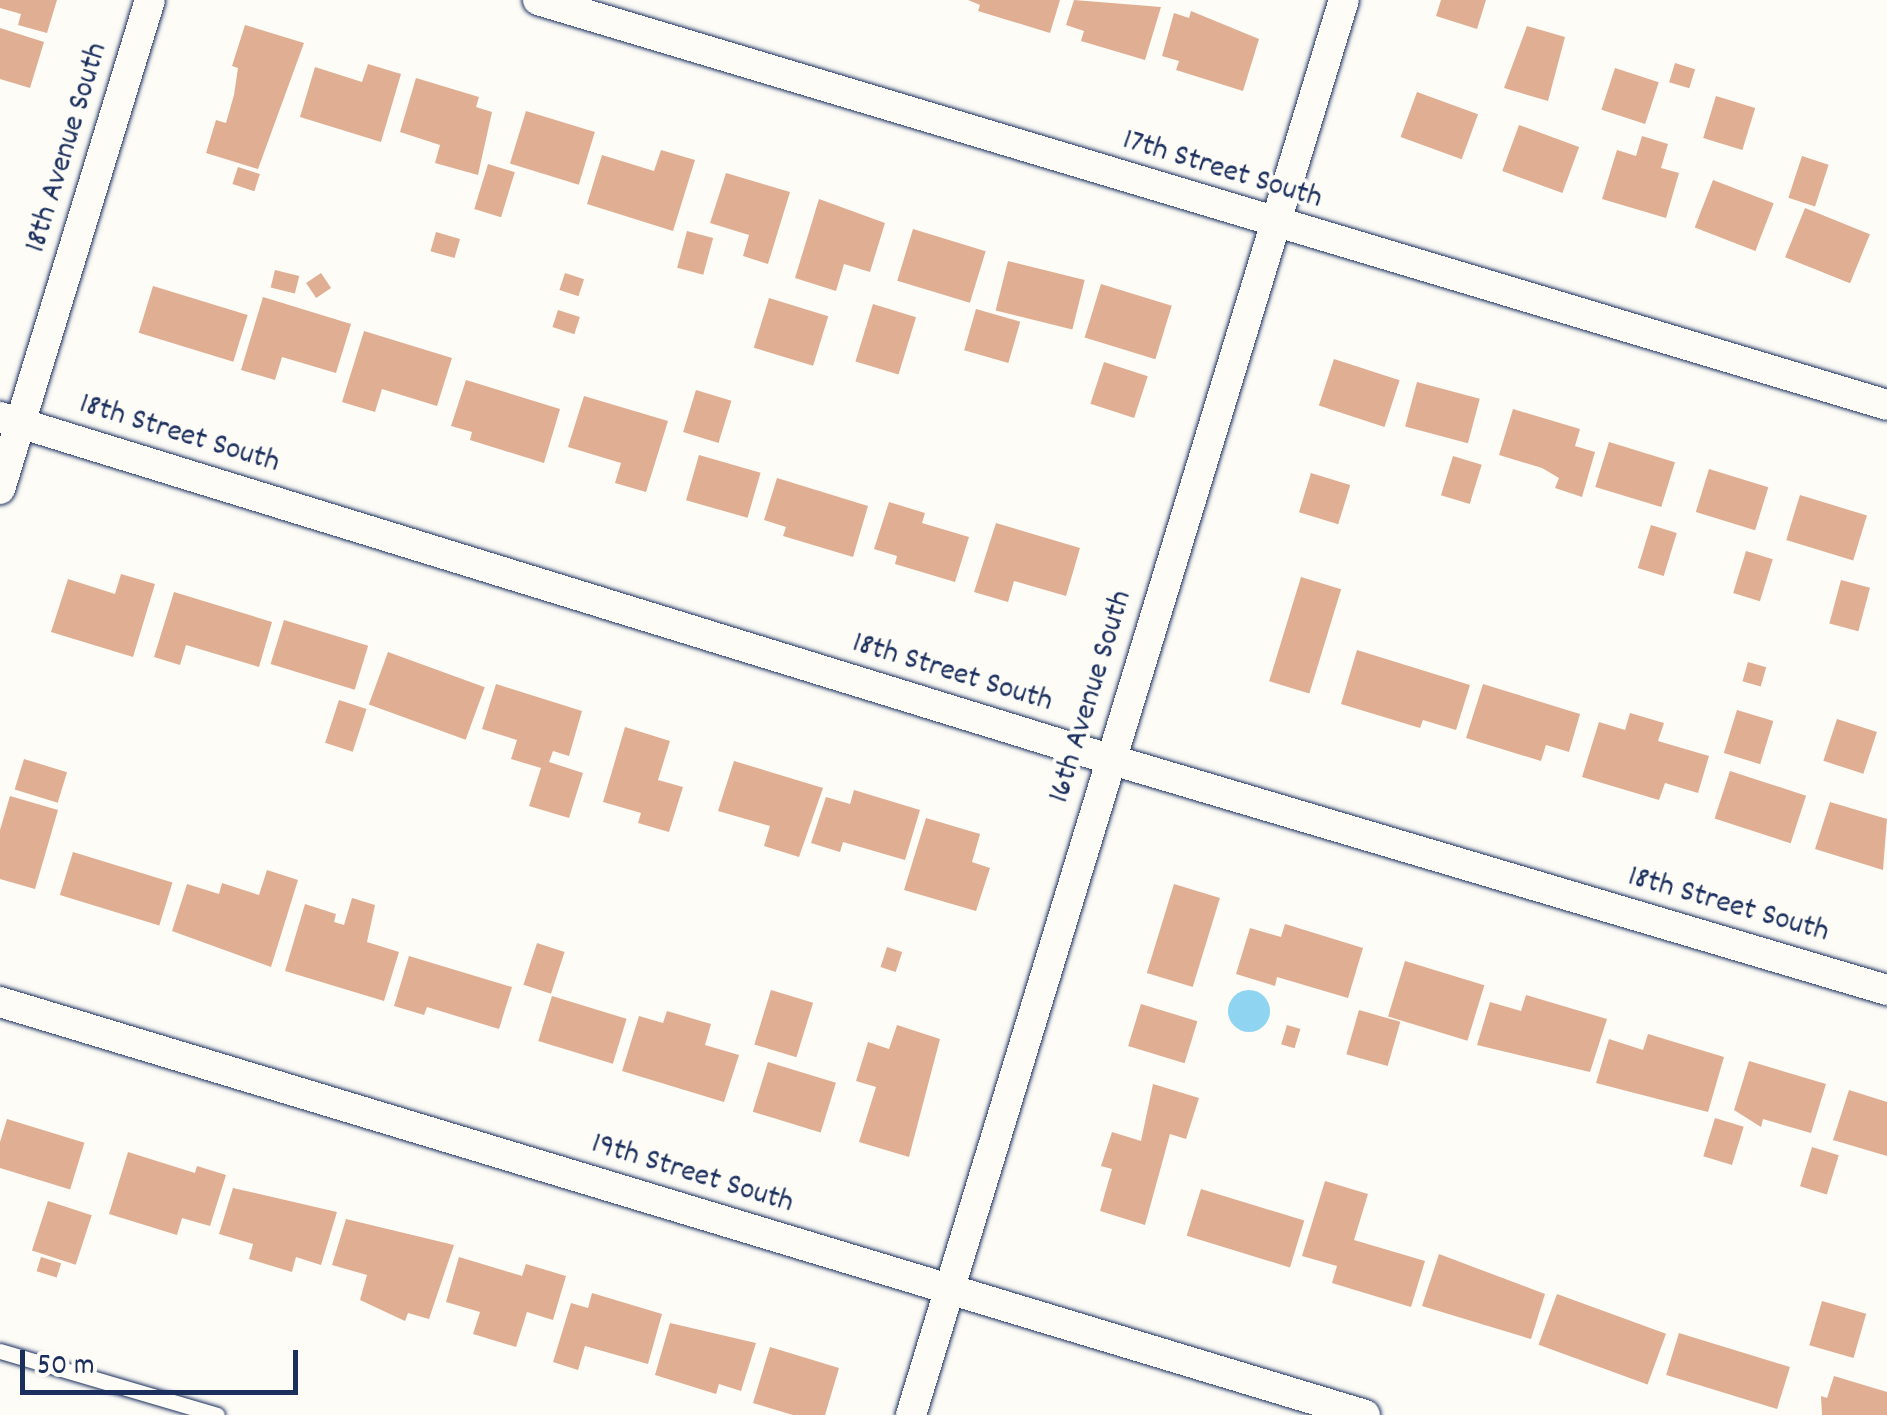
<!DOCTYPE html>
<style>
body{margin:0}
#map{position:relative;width:1887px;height:1415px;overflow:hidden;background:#fdfcf7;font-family:Dekko,sans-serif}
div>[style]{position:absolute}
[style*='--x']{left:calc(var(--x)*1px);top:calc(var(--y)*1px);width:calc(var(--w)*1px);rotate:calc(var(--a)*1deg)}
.water>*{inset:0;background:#8fd4f1}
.round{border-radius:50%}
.building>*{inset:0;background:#e0af93;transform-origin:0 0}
.roads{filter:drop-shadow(0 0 2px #1b2f5e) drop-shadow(0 0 2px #1b2f5e)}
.lane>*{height:15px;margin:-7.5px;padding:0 7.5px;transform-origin:7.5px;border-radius:7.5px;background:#fdfcf7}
.street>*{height:30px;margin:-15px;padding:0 15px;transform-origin:15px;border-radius:15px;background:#fdfcf7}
span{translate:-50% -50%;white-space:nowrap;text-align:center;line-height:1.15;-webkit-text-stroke:8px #fdfcf7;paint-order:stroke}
.street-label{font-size:32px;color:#1b2f5e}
.scale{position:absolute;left:20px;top:1350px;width:278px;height:45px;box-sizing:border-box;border:5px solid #1b2f5e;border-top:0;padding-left:12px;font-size:30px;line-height:35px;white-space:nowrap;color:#1b2f5e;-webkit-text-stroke:8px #fdfcf7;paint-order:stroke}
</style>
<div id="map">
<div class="water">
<div class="round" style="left:1228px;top:990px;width:42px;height:42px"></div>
</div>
<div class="building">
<div style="clip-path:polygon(0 0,57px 0,47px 33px,18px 25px,21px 14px,0 8px)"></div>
<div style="clip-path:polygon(968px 0,1060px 0,1050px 33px,978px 11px,980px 5px)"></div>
<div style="clip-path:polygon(1074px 0,1161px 7px,1145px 60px,1081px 41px,1084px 31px,1066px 25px)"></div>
<div style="clip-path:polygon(1441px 0,1486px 0,1477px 29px,1436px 16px)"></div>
<div style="clip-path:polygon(1191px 11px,1259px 39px,1243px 91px,1176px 70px,1179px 61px,1162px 56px,1174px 13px,1189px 18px)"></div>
<div style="clip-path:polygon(245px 25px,304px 43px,258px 169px,206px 153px,216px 120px,226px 123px,234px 95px,238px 68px,232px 66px)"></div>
<div style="clip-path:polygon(1527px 26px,1565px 37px,1548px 101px,1504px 88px)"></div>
<div style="clip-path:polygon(0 28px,44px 42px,30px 88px,0 79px)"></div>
<div style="left:1675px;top:63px;width:21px;height:20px;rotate:17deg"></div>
<div style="clip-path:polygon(368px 64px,401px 74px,381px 142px,300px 117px,315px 67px,362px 82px)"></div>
<div style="left:1615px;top:68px;width:46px;height:44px;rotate:18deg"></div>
<div style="clip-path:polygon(416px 78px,479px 97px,476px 107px,492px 112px,478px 175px,435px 163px,440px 145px,400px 132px)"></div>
<div style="left:1417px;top:92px;width:65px;height:48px;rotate:20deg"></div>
<div style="left:1716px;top:96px;width:41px;height:44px;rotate:17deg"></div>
<div style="left:526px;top:111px;width:72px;height:55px;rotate:17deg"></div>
<div style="left:1519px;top:125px;width:64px;height:49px;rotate:20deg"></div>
<div style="clip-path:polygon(1642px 136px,1668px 144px,1661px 168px,1679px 173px,1666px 218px,1602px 199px,1617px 150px,1636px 156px)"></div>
<div style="clip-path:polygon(661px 150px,695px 160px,673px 231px,587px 204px,602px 155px,654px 171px)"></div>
<div style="left:1802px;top:156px;width:28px;height:44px;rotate:18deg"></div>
<div style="left:488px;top:164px;width:28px;height:47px;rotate:17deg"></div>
<div style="left:238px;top:167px;width:23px;height:18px;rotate:18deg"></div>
<div style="clip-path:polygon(726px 173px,790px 192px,768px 264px,743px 256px,749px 235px,710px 223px)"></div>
<div style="left:1713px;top:180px;width:65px;height:51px;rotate:21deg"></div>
<div style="clip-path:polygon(819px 199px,885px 223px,870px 272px,844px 264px,836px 291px,795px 278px)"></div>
<div style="left:1805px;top:208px;width:70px;height:53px;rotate:22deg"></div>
<div style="left:913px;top:229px;width:76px;height:54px;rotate:17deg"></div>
<div style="left:687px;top:231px;width:27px;height:38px;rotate:15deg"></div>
<div style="left:436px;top:232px;width:25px;height:20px;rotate:16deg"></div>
<div style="left:1008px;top:261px;width:79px;height:51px;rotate:14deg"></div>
<div style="left:275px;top:270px;width:25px;height:18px;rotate:14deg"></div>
<div style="left:321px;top:273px;width:18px;height:18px;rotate:56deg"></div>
<div style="left:565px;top:273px;width:20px;height:18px;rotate:18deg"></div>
<div style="left:1101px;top:284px;width:74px;height:56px;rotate:17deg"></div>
<div style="left:153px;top:286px;width:99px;height:49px;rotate:17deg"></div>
<div style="clip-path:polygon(263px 297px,351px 324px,336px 373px,282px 357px,275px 380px,241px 370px)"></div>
<div style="left:769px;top:298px;width:62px;height:52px;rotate:17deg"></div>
<div style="left:873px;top:304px;width:45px;height:60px;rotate:17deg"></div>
<div style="left:976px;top:309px;width:46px;height:43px;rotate:16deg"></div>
<div style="left:558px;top:310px;width:23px;height:18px;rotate:18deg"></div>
<div style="clip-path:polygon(364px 331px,452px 358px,437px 406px,382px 389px,375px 412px,342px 402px)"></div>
<div style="left:1334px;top:359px;width:69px;height:49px;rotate:18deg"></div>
<div style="left:1104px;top:362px;width:46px;height:44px;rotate:18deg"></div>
<div style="clip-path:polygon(466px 380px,560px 409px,544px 463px,470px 440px,472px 432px,451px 426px)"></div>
<div style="left:1417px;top:382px;width:65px;height:46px;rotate:15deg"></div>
<div style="left:696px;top:390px;width:37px;height:44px;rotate:17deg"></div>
<div style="clip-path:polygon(584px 396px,668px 421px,646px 492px,615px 483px,621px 463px,568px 447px)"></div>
<div style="clip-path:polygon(1513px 409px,1580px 429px,1575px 446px,1595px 452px,1582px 497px,1555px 488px,1559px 478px,1542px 468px,1499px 455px)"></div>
<div style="left:1609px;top:442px;width:69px;height:47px;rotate:17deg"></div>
<div style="left:699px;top:455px;width:64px;height:47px;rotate:16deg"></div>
<div style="left:1453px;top:456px;width:30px;height:41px;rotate:17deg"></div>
<div style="left:1709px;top:469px;width:62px;height:45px;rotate:17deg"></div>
<div style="left:1311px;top:473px;width:41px;height:41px;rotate:17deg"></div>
<div style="clip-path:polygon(777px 478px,868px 506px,853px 557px,783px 536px,786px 527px,764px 520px)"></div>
<div style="left:1800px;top:495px;width:70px;height:47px;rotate:17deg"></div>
<div style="clip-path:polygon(889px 502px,925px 513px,922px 523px,969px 537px,955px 582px,895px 564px,897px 556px,874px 549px)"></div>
<div style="clip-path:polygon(996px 523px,1080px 548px,1066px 596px,1014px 581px,1008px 602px,974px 592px)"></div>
<div style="left:1651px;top:525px;width:27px;height:45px;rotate:17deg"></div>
<div style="left:1746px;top:551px;width:28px;height:44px;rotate:17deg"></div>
<div style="clip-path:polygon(121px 574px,155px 584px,133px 657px,51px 632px,68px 579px,115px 594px)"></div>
<div style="left:1301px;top:577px;width:42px;height:109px;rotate:17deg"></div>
<div style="left:1841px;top:580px;width:30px;height:45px;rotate:15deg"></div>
<div style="clip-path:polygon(174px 592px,272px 622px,259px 667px,186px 645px,180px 665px,154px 657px)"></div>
<div style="left:284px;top:620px;width:88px;height:46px;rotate:17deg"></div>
<div style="clip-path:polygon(1357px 650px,1470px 685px,1456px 730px,1423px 720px,1420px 728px,1341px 704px)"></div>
<div style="left:388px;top:652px;width:103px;height:56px;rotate:20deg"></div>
<div style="left:1748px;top:662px;width:19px;height:20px;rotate:16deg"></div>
<div style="clip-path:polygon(496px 684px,582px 711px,569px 756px,553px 751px,549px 762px,583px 773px,569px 818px,529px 806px,541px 768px,511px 759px,517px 740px,482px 729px)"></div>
<div style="clip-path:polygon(1483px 684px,1580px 714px,1569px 752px,1546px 745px,1541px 761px,1466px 738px)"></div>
<div style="left:339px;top:700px;width:29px;height:45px;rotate:18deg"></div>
<div style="left:1737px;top:710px;width:38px;height:45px;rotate:17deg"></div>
<div style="clip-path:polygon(1630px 713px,1664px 723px,1658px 741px,1709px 756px,1698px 793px,1665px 783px,1659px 800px,1582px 777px,1599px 722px,1625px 730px)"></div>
<div style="left:1837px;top:719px;width:42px;height:44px;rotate:18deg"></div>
<div style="clip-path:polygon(625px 727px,670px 741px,658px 780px,683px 787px,669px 832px,638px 823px,641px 813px,603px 802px)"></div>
<div style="left:24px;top:759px;width:45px;height:32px;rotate:17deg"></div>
<div style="clip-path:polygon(734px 761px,823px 788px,799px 857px,764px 846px,770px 826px,718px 811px)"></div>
<div style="left:1730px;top:771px;width:80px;height:50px;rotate:18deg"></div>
<div style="clip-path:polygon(854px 790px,920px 810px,905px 860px,843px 842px,840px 852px,811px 843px,826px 797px,850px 804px)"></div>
<div style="clip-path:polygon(10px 796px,58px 810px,35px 889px,0 879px,0 830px)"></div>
<div style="clip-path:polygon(1830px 802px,1887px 819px,1883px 870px,1815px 849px)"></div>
<div style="clip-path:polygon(926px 818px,980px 834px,972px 862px,990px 868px,976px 911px,904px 890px)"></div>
<div style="left:73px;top:852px;width:104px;height:45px;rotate:17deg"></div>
<div style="clip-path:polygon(267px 870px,298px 880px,271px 967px,172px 931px,187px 884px,219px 894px,222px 883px,259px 895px)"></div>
<div style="left:1174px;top:884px;width:48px;height:93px;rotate:17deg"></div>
<div style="clip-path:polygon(352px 898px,375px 905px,367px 942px,399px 952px,384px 1001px,285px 971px,305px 904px,336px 914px,334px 922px,344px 925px)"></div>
<div style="clip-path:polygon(1285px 924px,1363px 948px,1348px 998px,1277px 977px,1275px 986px,1236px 974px,1250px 928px,1281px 937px)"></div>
<div style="left:537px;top:943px;width:29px;height:44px;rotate:18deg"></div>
<div style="left:887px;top:947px;width:16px;height:21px;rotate:18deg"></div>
<div style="clip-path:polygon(409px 956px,512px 987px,499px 1029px,427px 1007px,424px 1015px,394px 1006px)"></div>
<div style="left:1405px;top:961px;width:83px;height:58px;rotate:17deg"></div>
<div style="left:771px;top:990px;width:44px;height:57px;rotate:17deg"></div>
<div style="clip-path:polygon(1526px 995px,1607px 1019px,1590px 1072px,1477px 1045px,1490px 1002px,1521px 1011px)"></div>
<div style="left:552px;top:996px;width:78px;height:47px;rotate:17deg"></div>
<div style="left:1141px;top:1004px;width:59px;height:44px;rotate:17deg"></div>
<div style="left:1359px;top:1010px;width:43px;height:46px;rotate:16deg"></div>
<div style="clip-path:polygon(667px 1011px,711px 1024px,705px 1045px,739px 1055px,724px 1102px,622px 1071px,639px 1016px,663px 1023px)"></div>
<div style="clip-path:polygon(897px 1025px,940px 1039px,909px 1157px,859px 1142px,876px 1087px,856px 1081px,868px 1042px,889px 1049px)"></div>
<div style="left:1287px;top:1025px;width:14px;height:20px;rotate:17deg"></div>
<div style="clip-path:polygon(1648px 1034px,1724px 1057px,1708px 1112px,1596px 1083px,1609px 1039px,1643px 1050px)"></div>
<div style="clip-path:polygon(1749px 1061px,1826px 1084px,1811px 1133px,1763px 1119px,1761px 1127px,1734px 1110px)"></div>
<div style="left:768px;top:1062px;width:71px;height:52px;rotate:17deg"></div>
<div style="clip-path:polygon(1153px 1084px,1199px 1098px,1186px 1139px,1170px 1134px,1145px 1225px,1100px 1211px,1112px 1169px,1101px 1166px,1112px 1132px,1141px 1141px)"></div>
<div style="clip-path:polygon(1849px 1090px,1887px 1102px,1887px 1156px,1833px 1140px)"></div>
<div style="left:1715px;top:1118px;width:30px;height:40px;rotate:17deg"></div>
<div style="left:7px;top:1119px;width:81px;height:49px;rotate:17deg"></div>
<div style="left:1812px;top:1147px;width:28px;height:41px;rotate:17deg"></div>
<div style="clip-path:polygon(128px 1152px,195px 1173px,197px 1166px,226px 1175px,210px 1226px,182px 1218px,177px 1235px,109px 1214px)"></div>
<div style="clip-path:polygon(1325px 1181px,1368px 1194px,1354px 1240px,1425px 1261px,1411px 1307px,1332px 1283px,1337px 1266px,1302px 1256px)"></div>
<div style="clip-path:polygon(233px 1188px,337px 1212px,321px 1265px,296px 1257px,292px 1272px,249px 1259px,253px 1244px,219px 1234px)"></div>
<div style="left:1201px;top:1189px;width:108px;height:49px;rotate:17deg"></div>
<div style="left:48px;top:1201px;width:46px;height:52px;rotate:18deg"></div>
<div style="clip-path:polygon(346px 1219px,454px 1245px,429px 1319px,408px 1313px,405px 1321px,360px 1300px,367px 1275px,332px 1265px)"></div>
<div style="clip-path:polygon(1439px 1254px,1545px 1294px,1531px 1339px,1422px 1306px)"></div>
<div style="left:41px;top:1257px;width:21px;height:15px;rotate:17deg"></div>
<div style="clip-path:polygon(459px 1257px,522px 1276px,526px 1264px,566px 1276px,553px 1320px,527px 1312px,516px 1347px,473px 1334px,480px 1312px,446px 1302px)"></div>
<div style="clip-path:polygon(592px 1293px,662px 1314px,648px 1364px,585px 1346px,578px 1370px,553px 1362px,571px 1303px,588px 1308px)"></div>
<div style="left:1557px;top:1294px;width:116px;height:54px;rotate:20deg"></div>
<div style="left:1822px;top:1301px;width:46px;height:46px;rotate:16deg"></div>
<div style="clip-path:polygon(670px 1323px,756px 1343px,741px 1391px,719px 1384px,716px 1394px,655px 1375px)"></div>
<div style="left:1679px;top:1333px;width:116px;height:44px;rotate:17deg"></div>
<div style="clip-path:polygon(770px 1347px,839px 1368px,825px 1415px,793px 1415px,753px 1403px)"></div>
<div style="clip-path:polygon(1834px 1376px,1887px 1392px,1887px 1415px,1822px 1415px,1821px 1396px,1827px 1398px)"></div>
</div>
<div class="roads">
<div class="lane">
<div style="--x:0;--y:1351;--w:226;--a:16.4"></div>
</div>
<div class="street">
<div style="--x:538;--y:0;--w:1408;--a:16.71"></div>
<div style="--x:0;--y:417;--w:1161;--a:17.14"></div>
<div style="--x:1109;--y:759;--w:812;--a:16.54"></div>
<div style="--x:0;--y:489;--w:511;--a:-72.95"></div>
<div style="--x:0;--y:1002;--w:1426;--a:16.83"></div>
<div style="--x:911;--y:1415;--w:1480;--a:-72.99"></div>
</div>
</div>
<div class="street-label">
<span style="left:68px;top:148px;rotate:-73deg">18th Avenue South</span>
<span style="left:1222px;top:171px;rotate:17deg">17th Street South</span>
<span style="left:179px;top:435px;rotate:17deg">18th Street South</span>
<span style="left:952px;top:674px;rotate:17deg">18th Street South</span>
<span style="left:1092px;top:697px;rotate:-73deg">16th Avenue South</span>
<span style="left:1728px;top:906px;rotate:16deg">18th Street South</span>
<span style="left:692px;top:1175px;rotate:17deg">19th Street South</span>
</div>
<div class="scale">50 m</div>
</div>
